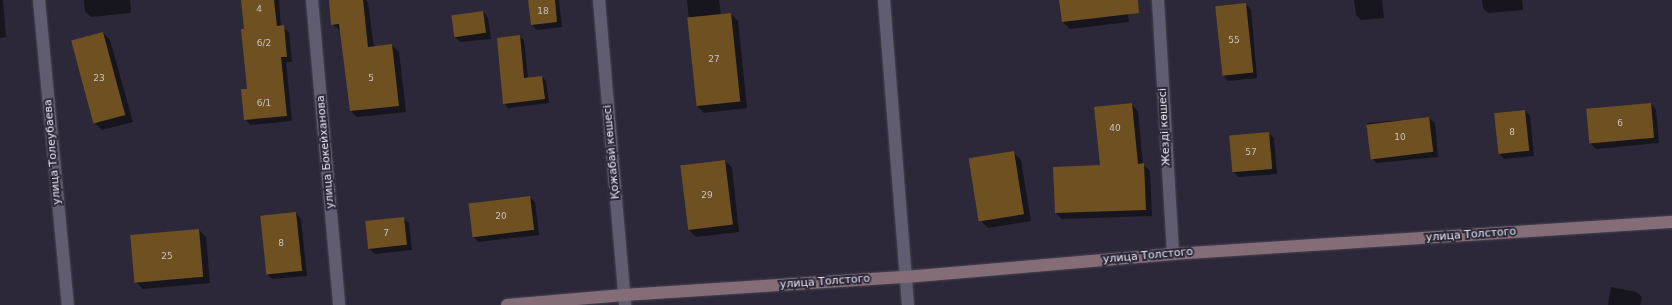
<!DOCTYPE html>
<meta charset="utf-8">
<style>
body{margin:0}
#map{position:relative;width:1672px;height:305px;overflow:hidden;background:#2c2839;font-family:"DejaVu Sans",sans-serif}
div>[style]{position:absolute}
[style*='--x']{left:calc(var(--x)*1px);top:calc(var(--y)*1px);width:calc(var(--w)*1px);rotate:calc(var(--a)*1deg)}
.shadow>*{inset:0;background:#0007}
.building>*{inset:0;background:#6e5021;transform-origin:0 0}
.roads{filter:drop-shadow(0 0 1px #474452) drop-shadow(0 0 1px #474452)}
.street>*{height:12px;margin:-6px;padding:0 6px;transform-origin:6px;border-radius:6px;background:#605d70}
.secondary>*{height:12px;margin:-6px;padding:0 6px;transform-origin:6px;border-radius:6px;background:#856d77}
span{translate:-50% -50%;white-space:nowrap;text-align:center;line-height:1.15;-webkit-text-stroke:4px #2c2839;paint-order:stroke}
.number-label{font-size:9px;color:#cac1be}
.number-label span{-webkit-text-stroke-width:0}
.street-label{font-size:11px;color:#e8e7f2}
</style>
<div id="map">
<div class="shadow">
<div style="clip-path:polygon(0 0,3px 0,6px 37px,0 38px)"></div>
<div style="clip-path:polygon(84px 0,130px 0,131px 13px,91px 17px,85px 12px)"></div>
<div style="clip-path:polygon(242px 0,279px 0,281px 27px,289px 32px,292px 62px,286px 62px,292px 121px,251px 125px,245px 120px,248px 90px)"></div>
<div style="clip-path:polygon(330px 0,366px 0,368px 3px,374px 47px,392px 45px,399px 52px,406px 112px,357px 117px,351px 111px,341px 31px,332px 24px)"></div>
<div style="clip-path:polygon(529px 0,559px 0,562px 27px,537px 30px,532px 25px)"></div>
<div style="clip-path:polygon(687px 0,719px 0,721px 15px,731px 14px,738px 21px,747px 108px,704px 113px,697px 106px)"></div>
<div style="clip-path:polygon(1060px 0,1126px 0,1129px 22px,1070px 29px,1063px 22px)"></div>
<div style="clip-path:polygon(1354px 0,1382px 0,1384px 18px,1361px 20px,1356px 15px)"></div>
<div style="clip-path:polygon(1482px 0,1522px 0,1523px 10px,1488px 13px,1483px 8px)"></div>
<div style="clip-path:polygon(1246px 4px,1251px 10px,1257px 78px,1228px 81px,1223px 75px)"></div>
<div style="clip-path:polygon(483px 12px,488px 18px,491px 39px,460px 42px,455px 37px)"></div>
<div style="clip-path:polygon(103px 33px,110px 40px,133px 122px,102px 130px,95px 123px)"></div>
<div style="clip-path:polygon(519px 36px,524px 40px,528px 78px,542px 77px,546px 81px,549px 103px,508px 108px,504px 103px)"></div>
<div style="clip-path:polygon(1131px 104px,1138px 111px,1143px 164px,1150px 171px,1152px 216px,1062px 219px,1056px 213px,1101px 166px)"></div>
<div style="clip-path:polygon(1651px 104px,1656px 110px,1659px 143px,1596px 149px,1590px 143px)"></div>
<div style="clip-path:polygon(1525px 111px,1530px 116px,1534px 156px,1504px 159px,1499px 153px)"></div>
<div style="clip-path:polygon(1429px 118px,1435px 123px,1438px 157px,1376px 163px,1371px 157px,1367px 123px)"></div>
<div style="clip-path:polygon(1268px 133px,1274px 138px,1277px 174px,1239px 177px,1233px 172px,1230px 136px)"></div>
<div style="clip-path:polygon(1014px 153px,1021px 160px,1031px 221px,988px 228px,981px 221px)"></div>
<div style="clip-path:polygon(725px 161px,732px 168px,739px 232px,696px 237px,689px 230px)"></div>
<div style="clip-path:polygon(529px 197px,535px 202px,539px 235px,478px 242px,473px 236px)"></div>
<div style="clip-path:polygon(296px 213px,301px 219px,307px 276px,272px 279px,267px 274px,261px 217px)"></div>
<div style="clip-path:polygon(403px 218px,409px 223px,412px 250px,375px 254px,369px 249px,366px 222px)"></div>
<div style="clip-path:polygon(199px 230px,206px 237px,210px 283px,143px 289px,136px 282px)"></div>
<div style="clip-path:polygon(1611px 287px,1636px 292px,1642px 297px,1640px 305px,1608px 305px)"></div>
</div>
<div class="building">
<div style="clip-path:polygon(241px 0,274px 0,277px 26px,284px 25px,287px 57px,281px 57px,287px 116px,244px 120px,241px 89px,247px 89px,241px 29px,244px 29px)"></div>
<div style="clip-path:polygon(329px 0,363px 0,368px 47px,392px 44px,399px 106px,350px 111px,339px 24px,331px 25px)"></div>
<div style="clip-path:polygon(528px 0,555px 0,557px 22px,531px 25px)"></div>
<div style="clip-path:polygon(1059px 0,1138px 0,1139px 13px,1062px 22px)"></div>
<div style="left:1246px;top:3px;width:70px;height:31px;rotate:84deg"></div>
<div style="left:483px;top:11px;width:22px;height:32px;rotate:82deg"></div>
<div style="left:731px;top:13px;width:89px;height:44px;rotate:84deg"></div>
<div style="left:103px;top:32px;width:86px;height:33px;rotate:75deg"></div>
<div style="clip-path:polygon(520px 35px,524px 78px,542px 76px,545px 99px,503px 104px,497px 38px)"></div>
<div style="clip-path:polygon(1132px 103px,1138px 164px,1144px 163px,1146px 210px,1055px 213px,1053px 167px,1100px 165px,1094px 107px)"></div>
<div style="left:1651px;top:103px;width:35px;height:65px;rotate:85deg"></div>
<div style="left:1525px;top:110px;width:41px;height:31px;rotate:84deg"></div>
<div style="left:1429px;top:117px;width:35px;height:63px;rotate:83deg"></div>
<div style="left:1269px;top:132px;width:37px;height:40px;rotate:85deg"></div>
<div style="left:1014px;top:151px;width:64px;height:46px;rotate:81deg"></div>
<div style="left:725px;top:160px;width:65px;height:45px;rotate:83deg"></div>
<div style="left:530px;top:196px;width:34px;height:62px;rotate:83deg"></div>
<div style="left:296px;top:212px;width:59px;height:36px;rotate:84deg"></div>
<div style="left:404px;top:217px;width:28px;height:39px;rotate:84deg"></div>
<div style="left:199px;top:229px;width:48px;height:69px;rotate:85deg"></div>
</div>
<div class="roads">
<div class="street">
<div style="--x:39;--y:0;--w:306;--a:84.6"></div>
<div style="--x:312;--y:0;--w:306;--a:84.9"></div>
<div style="--x:599;--y:0;--w:306;--a:85.1"></div>
<div style="--x:884;--y:0;--w:306;--a:85.5"></div>
<div style="--x:1158;--y:0;--w:254;--a:86.6"></div>
</div>
<div class="secondary">
<div style="--x:507;--y:305;--w:117;--a:-4.9"></div>
<div style="--x:624;--y:295;--w:283;--a:-3.7"></div>
<div style="--x:906;--y:277;--w:268;--a:-4.9"></div>
<div style="--x:1173;--y:254;--w:500;--a:-3.67"></div>
</div>
</div>
<div class="number-label">
<span style="left:259px;top:9px">4</span>
<span style="left:543px;top:11px">18</span>
<span style="left:1234px;top:40px">55</span>
<span style="left:264px;top:43px">6/2</span>
<span style="left:714px;top:59px">27</span>
<span style="left:99px;top:78px">23</span>
<span style="left:371px;top:78px">5</span>
<span style="left:264px;top:103px">6/1</span>
<span style="left:1620px;top:123px">6</span>
<span style="left:1115px;top:128px">40</span>
<span style="left:1512px;top:132px">8</span>
<span style="left:1400px;top:137px">10</span>
<span style="left:1251px;top:152px">57</span>
<span style="left:707px;top:195px">29</span>
<span style="left:501px;top:216px">20</span>
<span style="left:386px;top:233px">7</span>
<span style="left:281px;top:243px">8</span>
<span style="left:167px;top:256px">25</span>
</div>
<div class="street-label">
<span style="left:1165px;top:127px;rotate:-93deg">Жезді көшесі</span>
<span style="left:53px;top:152px;rotate:-95deg">улица Толеубаева</span>
<span style="left:326px;top:152px;rotate:-95deg">улица Бокейханова</span>
<span style="left:612px;top:152px;rotate:-95deg">Қожабай көшесі</span>
<span style="left:1471px;top:235px;rotate:-4deg">улица Толстого</span>
<span style="left:1148px;top:256px;rotate:-5deg">улица Толстого</span>
<span style="left:825px;top:282px;rotate:-4deg">улица Толстого</span>
</div>
</div>
